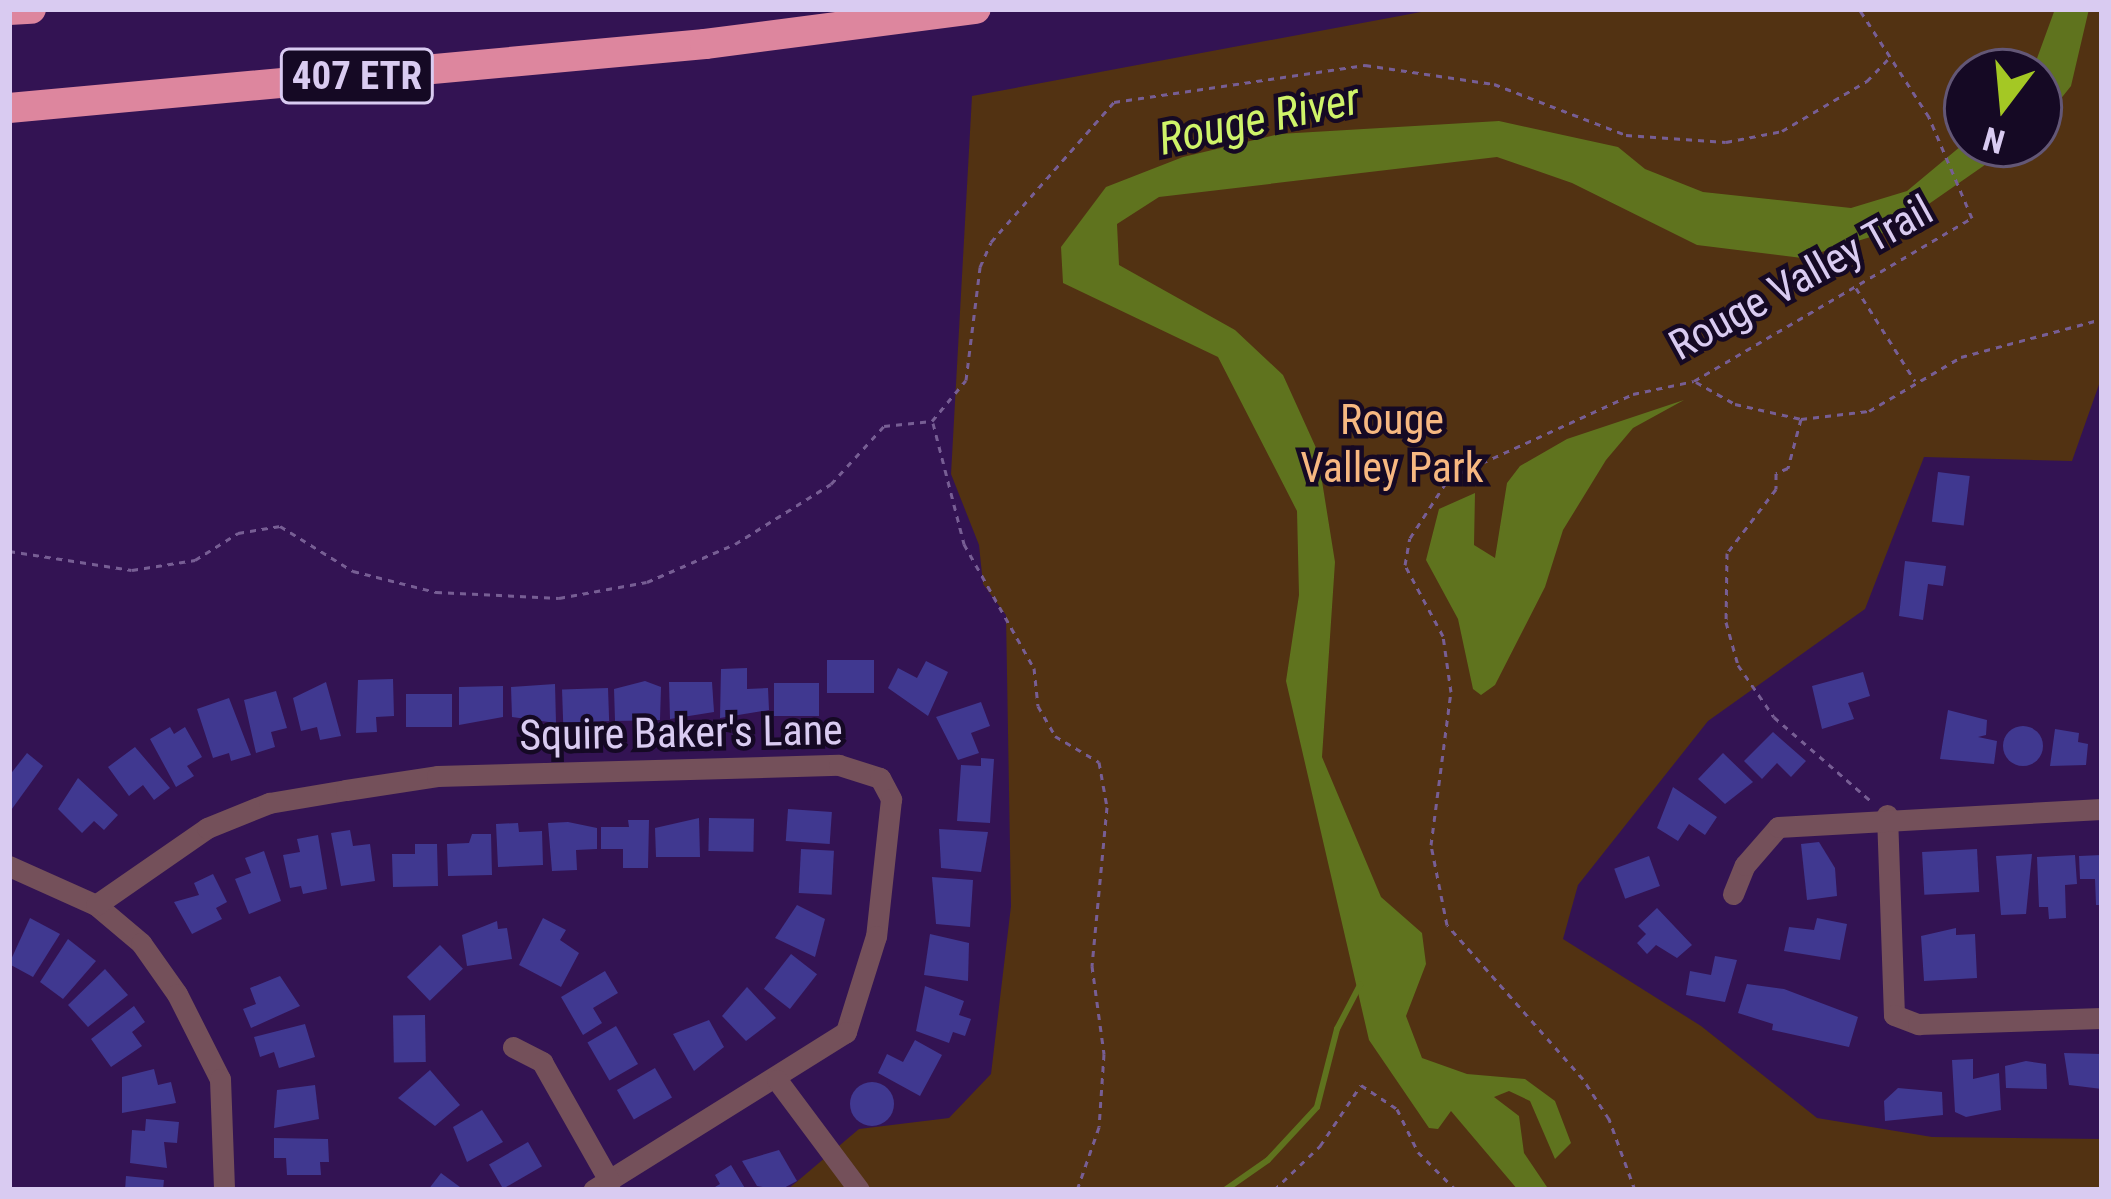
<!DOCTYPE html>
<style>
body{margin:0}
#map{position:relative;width:2111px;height:1199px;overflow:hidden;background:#331353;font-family:"Roboto Condensed",sans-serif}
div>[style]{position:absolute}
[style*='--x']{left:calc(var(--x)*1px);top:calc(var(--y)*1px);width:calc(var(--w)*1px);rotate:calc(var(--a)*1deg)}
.green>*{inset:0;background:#523212}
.water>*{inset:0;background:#5f731e}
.stream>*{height:6px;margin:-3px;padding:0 3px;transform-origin:3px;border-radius:3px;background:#5f731e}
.building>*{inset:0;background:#403890;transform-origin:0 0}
.round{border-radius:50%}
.path>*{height:3px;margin-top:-1.5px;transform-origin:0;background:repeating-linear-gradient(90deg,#775e94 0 6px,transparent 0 12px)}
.minor>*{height:21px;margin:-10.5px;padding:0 10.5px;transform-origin:10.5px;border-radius:10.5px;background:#74505a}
.highway>*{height:30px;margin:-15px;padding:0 15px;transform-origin:15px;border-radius:15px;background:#dd869e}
span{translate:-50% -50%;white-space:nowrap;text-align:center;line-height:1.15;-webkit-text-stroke:9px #150924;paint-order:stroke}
.shield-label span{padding:3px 9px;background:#150924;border:3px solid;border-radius:9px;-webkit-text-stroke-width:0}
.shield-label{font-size:39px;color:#d9cbf1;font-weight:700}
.street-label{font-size:42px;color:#d9cbf1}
.park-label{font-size:42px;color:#f7b881}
.water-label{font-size:45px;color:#cff369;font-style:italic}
.frame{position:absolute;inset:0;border:12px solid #d9cbf1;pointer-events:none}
.north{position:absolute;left:1943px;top:48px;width:120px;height:120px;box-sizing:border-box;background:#150924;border:3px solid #635776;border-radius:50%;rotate:196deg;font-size:33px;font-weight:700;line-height:48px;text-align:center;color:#d9cbf1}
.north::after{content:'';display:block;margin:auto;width:42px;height:54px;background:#a4c824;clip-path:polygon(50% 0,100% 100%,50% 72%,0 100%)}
</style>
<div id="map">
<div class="green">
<div style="clip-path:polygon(evenodd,1437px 9px,2102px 9px,2102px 376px,2072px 461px,1924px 457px,1865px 609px,1708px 721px,1578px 885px,1563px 939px,1701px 1026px,1817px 1118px,1932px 1137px,2102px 1139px,2102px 1190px,787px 1190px,859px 1129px,949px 1118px,991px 1074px,1011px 906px,1006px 615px,983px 584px,979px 545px,951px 474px,972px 96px,1437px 9px,1967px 72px,2039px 72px,2039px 144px,1967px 144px,1967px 72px)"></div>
</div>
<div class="water">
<div style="clip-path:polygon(2055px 9px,2089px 9px,2071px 86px,2039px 126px,2039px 72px,2032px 72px)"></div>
<div style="clip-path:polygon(1499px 121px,1618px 147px,1645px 169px,1703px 192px,1851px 208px,1907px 191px,1967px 141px,2015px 144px,1890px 231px,1802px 258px,1697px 245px,1572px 183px,1497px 157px,1159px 197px,1117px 224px,1119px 265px,1235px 330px,1283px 375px,1317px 450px,1335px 562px,1322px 757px,1381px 897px,1422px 933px,1426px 964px,1406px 1016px,1422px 1058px,1467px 1074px,1525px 1079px,1555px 1101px,1571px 1143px,1555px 1159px,1530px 1101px,1509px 1091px,1494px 1097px,1519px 1116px,1524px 1153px,1549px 1190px,1518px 1190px,1451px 1111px,1438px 1129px,1429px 1128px,1369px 1040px,1286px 681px,1299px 595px,1297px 511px,1218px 357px,1063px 283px,1061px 247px,1106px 187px,1183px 157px,1279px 134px)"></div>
<div style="clip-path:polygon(1684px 400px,1633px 428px,1606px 460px,1563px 530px,1545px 587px,1495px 685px,1481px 695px,1473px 689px,1458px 619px,1426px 560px,1439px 509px,1475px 493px,1474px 545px,1495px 558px,1507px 483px,1520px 466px,1567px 439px)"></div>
</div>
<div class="stream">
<div style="--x:1225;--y:1190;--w:52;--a:-34.9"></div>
<div style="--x:1268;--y:1160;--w:72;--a:-47.2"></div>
<div style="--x:1317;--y:1107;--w:81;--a:-75.6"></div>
<div style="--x:1337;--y:1029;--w:50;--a:-62.4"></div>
</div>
<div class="building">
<div style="left:1938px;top:472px;width:32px;height:50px;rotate:7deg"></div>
<div style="clip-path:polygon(1905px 561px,1946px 566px,1943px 586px,1928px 584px,1923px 620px,1899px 616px)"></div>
<div style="left:827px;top:660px;width:47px;height:33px"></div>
<div style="clip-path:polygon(926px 661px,948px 672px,928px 716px,888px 688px,898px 668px,917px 678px)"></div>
<div style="clip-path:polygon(747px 668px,747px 689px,768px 688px,769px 710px,720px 718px,721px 669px)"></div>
<div style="clip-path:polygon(1863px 672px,1870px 696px,1848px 703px,1854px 719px,1822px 729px,1812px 686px)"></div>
<div style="clip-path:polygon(393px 679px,394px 716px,376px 717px,377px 732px,356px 733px,358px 680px)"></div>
<div style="clip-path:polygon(645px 681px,661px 687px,660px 720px,615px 721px,614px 689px)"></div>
<div style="clip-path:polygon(326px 682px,341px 736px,320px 740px,317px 727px,301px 731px,293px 698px)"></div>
<div style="clip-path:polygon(669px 682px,712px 682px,714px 712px,670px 719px)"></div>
<div style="left:774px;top:683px;width:45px;height:33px"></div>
<div style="clip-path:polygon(555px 684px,556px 723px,512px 717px,511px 687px)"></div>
<div style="clip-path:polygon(503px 686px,503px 717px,459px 725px,459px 687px)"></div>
<div style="left:608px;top:688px;width:33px;height:46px;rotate:88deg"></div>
<div style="clip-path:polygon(276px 691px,287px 728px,271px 732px,275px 747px,256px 753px,244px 700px)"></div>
<div style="left:452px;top:694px;width:33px;height:46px;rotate:90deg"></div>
<div style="clip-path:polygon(229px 698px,251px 755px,231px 761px,229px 753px,213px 758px,197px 709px)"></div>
<div style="clip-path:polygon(981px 702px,990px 726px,971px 733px,979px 753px,958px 760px,936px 717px)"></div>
<div style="clip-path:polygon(1948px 710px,1987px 720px,1986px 735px,1978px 737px,1997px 741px,1994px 764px,1940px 759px)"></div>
<div class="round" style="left:2003px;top:726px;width:40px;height:40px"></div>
<div style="clip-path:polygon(170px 727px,174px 734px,185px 727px,202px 757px,187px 766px,194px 776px,176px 787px,150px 739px)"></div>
<div style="clip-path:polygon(2055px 729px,2079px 733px,2078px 742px,2088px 744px,2086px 765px,2050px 766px)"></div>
<div style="clip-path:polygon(1773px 732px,1806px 761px,1791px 777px,1777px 763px,1762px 779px,1744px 761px)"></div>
<div style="clip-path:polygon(135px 747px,170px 788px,154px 800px,143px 785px,129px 796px,108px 767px)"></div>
<div style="clip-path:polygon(27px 753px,43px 766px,9px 813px,9px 776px)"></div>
<div style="clip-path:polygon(1723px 753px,1753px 782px,1725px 804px,1698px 779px)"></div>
<div style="clip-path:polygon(981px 758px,994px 759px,990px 823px,957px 821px,961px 765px,981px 766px)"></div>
<div style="clip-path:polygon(78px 778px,118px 815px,104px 830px,94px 821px,82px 833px,58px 809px)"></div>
<div style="clip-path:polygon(1673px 787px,1717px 817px,1705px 835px,1689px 824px,1678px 841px,1657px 828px)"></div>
<div style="left:788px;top:809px;width:44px;height:32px;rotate:4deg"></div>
<div style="clip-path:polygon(699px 818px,700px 857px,656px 857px,655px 828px)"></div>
<div style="left:709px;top:818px;width:45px;height:33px;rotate:1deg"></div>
<div style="clip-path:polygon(628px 820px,649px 820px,648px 868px,623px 868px,623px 849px,601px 849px,601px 827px,629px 827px)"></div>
<div style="clip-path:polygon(568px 822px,597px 828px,597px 849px,576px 850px,577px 870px,552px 871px,548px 823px)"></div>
<div style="clip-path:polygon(518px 823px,519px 832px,542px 831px,543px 865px,498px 867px,496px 824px)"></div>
<div style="clip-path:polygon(939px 829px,988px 832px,981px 872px,941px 868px)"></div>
<div style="clip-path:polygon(350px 830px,353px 846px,370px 844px,375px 881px,341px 886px,331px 833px)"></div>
<div style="clip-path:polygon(472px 834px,491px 834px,492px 875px,448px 876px,447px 844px,469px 843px)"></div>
<div style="clip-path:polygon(318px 835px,327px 889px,303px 894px,301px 886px,290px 888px,283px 855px,300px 852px,297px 839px)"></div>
<div style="clip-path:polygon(1819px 842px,1835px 868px,1837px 896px,1807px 900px,1801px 844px)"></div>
<div style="clip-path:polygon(415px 844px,437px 844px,438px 886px,393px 887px,392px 854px,415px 854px)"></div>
<div style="left:801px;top:849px;width:33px;height:44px;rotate:3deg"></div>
<div style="left:1977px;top:849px;width:43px;height:55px;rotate:87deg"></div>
<div style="clip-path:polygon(264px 851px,281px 901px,249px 914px,235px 879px,251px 873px,245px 858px)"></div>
<div style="clip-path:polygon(2032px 854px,2026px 914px,2001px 915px,1996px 856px)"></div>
<div style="clip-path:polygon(2075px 855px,2077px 884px,2065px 885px,2066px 918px,2049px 919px,2048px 907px,2039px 907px,2037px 857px)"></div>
<div style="clip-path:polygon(2102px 855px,2102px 905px,2096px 905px,2095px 879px,2080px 879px,2079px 856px)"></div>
<div style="left:1649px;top:856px;width:32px;height:37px;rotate:70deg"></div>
<div style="clip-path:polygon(213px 874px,227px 902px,216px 908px,222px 919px,192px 934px,174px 902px,199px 895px,194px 883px)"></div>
<div style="clip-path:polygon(932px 877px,973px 880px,970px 927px,936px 924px)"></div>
<div style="clip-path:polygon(797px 905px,825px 919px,815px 957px,775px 938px)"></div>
<div style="clip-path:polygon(1657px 908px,1692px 945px,1677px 958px,1656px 945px,1647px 954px,1637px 943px,1646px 934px,1638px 926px)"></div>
<div style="clip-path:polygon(30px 918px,60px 934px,33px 977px,9px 964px)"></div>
<div style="clip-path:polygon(543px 918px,566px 930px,560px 940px,579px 953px,561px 987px,519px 965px)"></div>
<div style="clip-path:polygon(1817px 918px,1847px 924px,1840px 960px,1784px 951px,1789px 927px,1814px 930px)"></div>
<div style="clip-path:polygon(497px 921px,498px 929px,507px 928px,512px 959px,467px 966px,462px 935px)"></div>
<div style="clip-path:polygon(1956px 928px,1956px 935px,1975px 934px,1977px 978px,1924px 981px,1921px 936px)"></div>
<div style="clip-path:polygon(930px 934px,969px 943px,968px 981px,924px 975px)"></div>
<div style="clip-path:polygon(68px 939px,96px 961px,63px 999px,40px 982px)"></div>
<div style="left:440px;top:945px;width:33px;height:46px;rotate:46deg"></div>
<div style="left:791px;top:954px;width:33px;height:44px;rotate:38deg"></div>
<div style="clip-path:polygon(1715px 956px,1737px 960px,1725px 1002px,1686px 995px,1690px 971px,1711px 975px)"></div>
<div style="clip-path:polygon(105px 969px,128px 995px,88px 1027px,68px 1005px)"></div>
<div style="clip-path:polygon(605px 971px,618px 993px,593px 1008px,602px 1023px,583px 1035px,561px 997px)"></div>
<div style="clip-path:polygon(280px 976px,300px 1006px,251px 1028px,243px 1009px,256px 1004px,250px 988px)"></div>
<div style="clip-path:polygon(1747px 984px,1784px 989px,1858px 1017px,1849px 1047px,1772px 1030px,1773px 1024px,1738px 1013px)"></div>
<div style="clip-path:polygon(925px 986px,964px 1001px,959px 1015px,971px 1019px,965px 1036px,953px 1032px,949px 1043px,916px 1031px)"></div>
<div style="clip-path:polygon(747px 987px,776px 1018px,746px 1041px,722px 1016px)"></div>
<div style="clip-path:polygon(134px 1006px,145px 1022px,132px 1032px,142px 1046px,111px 1067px,91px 1039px)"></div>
<div style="left:425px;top:1015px;width:47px;height:32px;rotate:89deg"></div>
<div style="clip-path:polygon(709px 1020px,724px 1047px,694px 1071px,673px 1034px)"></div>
<div style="clip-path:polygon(305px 1024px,315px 1057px,279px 1068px,274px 1052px,260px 1057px,254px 1037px)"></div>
<div style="left:616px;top:1026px;width:44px;height:33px;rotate:60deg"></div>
<div style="clip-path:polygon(915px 1040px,942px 1055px,920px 1096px,878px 1073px,887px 1054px,903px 1062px)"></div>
<div style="clip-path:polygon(2064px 1053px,2102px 1054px,2102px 1089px,2069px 1085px)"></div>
<div style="clip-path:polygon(1973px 1059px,1973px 1079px,1999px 1073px,2001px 1110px,1966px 1117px,1955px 1112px,1952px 1060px)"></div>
<div style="clip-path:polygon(2026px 1061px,2046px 1064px,2047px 1089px,2006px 1088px,2005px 1066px)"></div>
<div style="left:655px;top:1068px;width:34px;height:44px;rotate:60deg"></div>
<div style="clip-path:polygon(154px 1069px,158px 1085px,171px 1082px,176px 1103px,122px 1113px,122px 1077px)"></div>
<div style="clip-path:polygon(430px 1070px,460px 1105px,435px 1126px,398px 1098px)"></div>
<div class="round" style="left:850px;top:1082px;width:44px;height:44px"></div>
<div style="clip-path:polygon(315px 1085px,319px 1119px,274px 1128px,277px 1090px)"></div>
<div style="clip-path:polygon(1898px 1088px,1942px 1092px,1943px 1115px,1885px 1121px,1884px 1101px)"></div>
<div style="clip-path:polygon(482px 1110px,503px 1142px,467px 1162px,453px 1127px)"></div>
<div style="clip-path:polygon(146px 1119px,179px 1122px,177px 1143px,164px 1142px,167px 1168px,130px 1163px,132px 1130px,145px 1131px)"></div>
<div style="clip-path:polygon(274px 1138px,328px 1139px,329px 1162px,320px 1162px,321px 1175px,287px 1175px,286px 1158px,274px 1158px)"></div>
<div style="left:528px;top:1142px;width:28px;height:45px;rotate:60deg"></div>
<div style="clip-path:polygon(779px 1150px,797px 1181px,780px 1190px,757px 1186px,742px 1161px)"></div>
<div style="clip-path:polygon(731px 1165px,746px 1190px,710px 1190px,720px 1184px,715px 1175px)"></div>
<div style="clip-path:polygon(441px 1173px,464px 1190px,428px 1190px)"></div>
<div style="clip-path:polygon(126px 1176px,164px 1180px,163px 1190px,125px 1190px)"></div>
</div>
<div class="path">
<div style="--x:1856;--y:288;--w:110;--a:57.6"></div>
<div style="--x:1696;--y:382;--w:45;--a:29.4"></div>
<div style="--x:1735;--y:404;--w:68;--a:12.8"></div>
<div style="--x:1801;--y:419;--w:68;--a:-6.7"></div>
<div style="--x:1869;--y:411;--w:107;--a:-30.4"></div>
<div style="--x:1961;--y:357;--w:146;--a:-15.1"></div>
<div style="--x:1801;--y:419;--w:51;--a:104.9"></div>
<div style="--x:1788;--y:468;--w:13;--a:157"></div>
<div style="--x:1776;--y:473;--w:16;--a:90"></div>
<div style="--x:1776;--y:489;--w:81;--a:127.4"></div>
<div style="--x:1727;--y:553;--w:69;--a:90.8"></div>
<div style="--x:1726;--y:622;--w:45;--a:74.4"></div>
<div style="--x:1738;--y:665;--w:63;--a:55.3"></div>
<div style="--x:1774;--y:717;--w:128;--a:40.9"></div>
<div style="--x:933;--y:423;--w:125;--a:75.6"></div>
<div style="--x:964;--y:544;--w:142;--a:60.6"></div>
<div style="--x:1034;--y:668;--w:38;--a:84"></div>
<div style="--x:1038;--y:706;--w:34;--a:60"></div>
<div style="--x:1055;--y:736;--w:51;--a:30.6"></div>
<div style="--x:1099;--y:762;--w:46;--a:79.9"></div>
<div style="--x:1107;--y:807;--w:160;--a:95.4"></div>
<div style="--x:1092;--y:966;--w:89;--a:82.2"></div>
<div style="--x:1104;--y:1054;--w:73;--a:93.9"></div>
<div style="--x:1099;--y:1127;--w:67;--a:109.2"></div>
<div style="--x:9;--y:551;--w:124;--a:8.8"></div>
<div style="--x:132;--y:570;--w:64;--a:-9"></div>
<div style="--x:195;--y:560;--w:51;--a:-32.1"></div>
<div style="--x:238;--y:533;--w:43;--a:-9.5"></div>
<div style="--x:280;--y:526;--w:86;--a:31.7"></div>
<div style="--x:353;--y:571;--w:86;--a:14.2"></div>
<div style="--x:436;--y:592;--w:123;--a:2.8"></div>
<div style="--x:559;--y:598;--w:89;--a:-10.3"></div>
<div style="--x:647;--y:582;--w:96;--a:-23.4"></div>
<div style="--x:735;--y:544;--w:113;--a:-32"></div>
<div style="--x:831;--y:484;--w:79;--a:-47.6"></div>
<div style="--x:884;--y:426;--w:48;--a:-5.9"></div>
<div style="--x:932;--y:421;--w:53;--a:-50.3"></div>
<div style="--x:966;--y:380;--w:114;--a:-82.9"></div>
<div style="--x:980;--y:267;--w:27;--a:-66"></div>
<div style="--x:991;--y:242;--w:186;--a:-48.7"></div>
<div style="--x:1114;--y:102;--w:254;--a:-8.4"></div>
<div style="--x:1365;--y:65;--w:130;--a:8.4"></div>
<div style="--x:1494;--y:84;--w:142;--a:21.1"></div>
<div style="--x:1626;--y:135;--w:100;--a:4"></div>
<div style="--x:1726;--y:142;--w:57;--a:-11.1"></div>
<div style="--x:1782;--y:131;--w:99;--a:-30.5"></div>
<div style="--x:1867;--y:81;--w:33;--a:-46"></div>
<div style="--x:1274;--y:1190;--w:64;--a:-43.7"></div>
<div style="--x:1320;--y:1146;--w:73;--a:-56.1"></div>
<div style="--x:1361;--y:1085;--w:43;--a:33.7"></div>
<div style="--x:1397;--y:1109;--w:48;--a:64"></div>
<div style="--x:1418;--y:1152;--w:54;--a:45"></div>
<div style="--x:1635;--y:1190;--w:76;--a:-110.1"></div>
<div style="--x:1609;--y:1119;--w:48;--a:-123"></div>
<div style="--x:1583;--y:1079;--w:205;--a:-131.4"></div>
<div style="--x:1447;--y:925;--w:82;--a:-101.3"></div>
<div style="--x:1431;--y:845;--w:154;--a:-82.6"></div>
<div style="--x:1451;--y:692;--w:57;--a:-98.1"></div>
<div style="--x:1443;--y:636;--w:81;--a:-118.2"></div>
<div style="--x:1405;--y:565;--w:27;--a:-80"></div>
<div style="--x:1410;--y:538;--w:72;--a:-57"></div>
<div style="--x:1449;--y:478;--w:202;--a:-24.5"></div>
<div style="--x:1633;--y:394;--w:62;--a:-12"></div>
<div style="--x:1694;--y:381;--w:322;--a:-30.4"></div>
<div style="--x:1972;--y:218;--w:110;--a:-113.1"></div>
<div style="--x:1929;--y:117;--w:129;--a:-122.9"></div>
</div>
<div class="minor">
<div style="--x:1887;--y:815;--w:200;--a:88"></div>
<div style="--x:1894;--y:1015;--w:26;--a:21"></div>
<div style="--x:1918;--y:1024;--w:184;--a:-1.9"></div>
<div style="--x:9;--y:866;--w:95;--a:24.1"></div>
<div style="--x:96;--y:905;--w:59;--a:40.2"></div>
<div style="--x:141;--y:943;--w:62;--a:54.8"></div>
<div style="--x:177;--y:994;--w:95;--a:63.2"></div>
<div style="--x:220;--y:1079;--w:111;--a:87.9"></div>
<div style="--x:1733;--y:894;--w:31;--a:-68"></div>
<div style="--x:1745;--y:865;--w:50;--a:-49"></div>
<div style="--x:1778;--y:827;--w:324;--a:-3.2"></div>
<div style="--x:96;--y:905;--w:135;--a:-34.7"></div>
<div style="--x:207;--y:828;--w:67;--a:-22"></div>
<div style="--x:269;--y:803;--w:78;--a:-9.6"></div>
<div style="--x:346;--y:790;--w:92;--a:-8.7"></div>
<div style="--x:437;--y:776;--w:402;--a:-1.6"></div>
<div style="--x:839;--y:765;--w:43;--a:17.6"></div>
<div style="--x:880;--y:778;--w:24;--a:62"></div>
<div style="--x:891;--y:799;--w:138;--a:96.2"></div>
<div style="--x:876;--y:936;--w:101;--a:107.4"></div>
<div style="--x:846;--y:1032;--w:298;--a:148"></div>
<div style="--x:513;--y:1047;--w:33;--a:27"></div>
<div style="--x:542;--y:1062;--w:138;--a:60.5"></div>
<div style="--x:777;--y:1080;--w:137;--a:53.3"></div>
</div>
<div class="highway">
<div style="--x:9;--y:10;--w:22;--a:-3"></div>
<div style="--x:9;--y:108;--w:699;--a:-5.25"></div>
<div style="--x:705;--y:44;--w:273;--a:-7.4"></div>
</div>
<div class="shield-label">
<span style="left:357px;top:76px">407 ETR</span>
</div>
<div class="street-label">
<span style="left:1801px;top:278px;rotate:-29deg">Rouge Valley Trail</span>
<span style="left:681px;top:733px;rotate:-1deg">Squire Baker's Lane</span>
</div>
<div class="park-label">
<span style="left:1392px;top:444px">Rouge<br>Valley Park</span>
</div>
<div class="water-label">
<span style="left:1259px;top:119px;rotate:-12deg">Rouge River</span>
</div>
<div class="frame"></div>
<div class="north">N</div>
</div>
